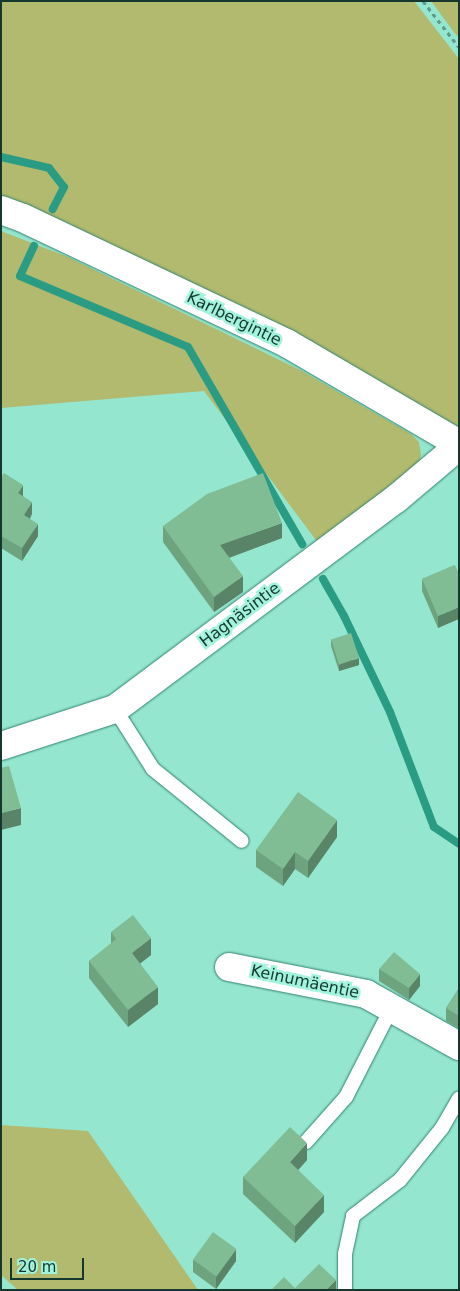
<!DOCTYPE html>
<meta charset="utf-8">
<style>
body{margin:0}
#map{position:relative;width:460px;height:1291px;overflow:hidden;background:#95e6cf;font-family:"DejaVu Sans",sans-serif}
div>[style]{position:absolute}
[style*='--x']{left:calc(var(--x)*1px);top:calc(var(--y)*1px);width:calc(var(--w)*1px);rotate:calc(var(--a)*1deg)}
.green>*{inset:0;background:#b1ba6e}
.stream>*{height:8px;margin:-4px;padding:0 4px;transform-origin:4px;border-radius:4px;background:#2b9c84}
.path>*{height:3px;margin-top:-1.5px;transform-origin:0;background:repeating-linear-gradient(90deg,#5e9b8a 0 4px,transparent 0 8px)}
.roads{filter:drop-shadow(0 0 1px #30826f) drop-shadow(0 0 1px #30826f)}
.service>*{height:14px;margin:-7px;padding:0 7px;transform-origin:7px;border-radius:7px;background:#fff}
.minor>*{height:28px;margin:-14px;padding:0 14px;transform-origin:14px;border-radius:14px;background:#fff}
.wall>*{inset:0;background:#6ea37f}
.shaded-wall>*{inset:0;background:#5a8468}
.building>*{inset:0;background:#80bd94;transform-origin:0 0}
span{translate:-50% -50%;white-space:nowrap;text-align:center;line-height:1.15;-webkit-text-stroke:5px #a2f3dc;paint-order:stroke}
.street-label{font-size:16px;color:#15372e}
.frame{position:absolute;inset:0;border:2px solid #15372e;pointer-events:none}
.scale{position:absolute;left:10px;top:1258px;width:74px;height:22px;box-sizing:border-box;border:2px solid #15372e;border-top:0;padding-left:6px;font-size:15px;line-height:18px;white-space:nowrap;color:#15372e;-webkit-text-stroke:4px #a2f3dc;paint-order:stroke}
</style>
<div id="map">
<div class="green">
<div style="clip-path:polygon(1px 1px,414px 1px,459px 59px,459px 427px,174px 274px,26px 206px,1px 197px)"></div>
<div style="clip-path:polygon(431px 1px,459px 1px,459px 38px,453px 31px)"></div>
<div style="clip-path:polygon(1px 231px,68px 257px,302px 371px,411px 434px,419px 442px,421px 455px,418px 467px,322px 548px,204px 391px,1px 408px)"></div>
<div style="clip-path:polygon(1px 1125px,88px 1131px,198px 1290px,18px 1290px,1px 1275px)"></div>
</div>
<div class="stream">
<div style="--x:1;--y:157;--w:49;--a:12.9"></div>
<div style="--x:49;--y:168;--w:24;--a:52"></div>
<div style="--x:64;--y:187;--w:25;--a:117"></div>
<div style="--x:34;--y:246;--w:33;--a:115"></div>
<div style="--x:20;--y:276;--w:182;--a:22.9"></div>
<div style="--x:188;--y:347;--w:228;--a:59.9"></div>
<div style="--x:323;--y:579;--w:43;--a:60.4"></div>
<div style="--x:344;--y:616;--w:106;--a:64.4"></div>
<div style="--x:390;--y:712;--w:123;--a:69.1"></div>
<div style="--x:434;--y:827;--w:30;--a:34"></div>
</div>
<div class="path">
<div style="--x:423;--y:1;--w:58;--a:52"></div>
</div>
<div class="roads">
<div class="service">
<div style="--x:115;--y:709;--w:71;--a:57.7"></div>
<div style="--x:153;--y:769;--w:114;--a:39"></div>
<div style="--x:306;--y:1142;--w:60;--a:-48.4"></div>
<div style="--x:346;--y:1097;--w:99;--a:-62.9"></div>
<div style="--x:345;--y:1290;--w:36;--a:-90"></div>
<div style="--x:345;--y:1254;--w:39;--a:-78"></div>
<div style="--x:353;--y:1216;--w:59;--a:-37.5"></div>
<div style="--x:400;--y:1180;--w:67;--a:-51.1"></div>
<div style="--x:442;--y:1128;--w:34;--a:-60"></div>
</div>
<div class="minor">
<div style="--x:1;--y:210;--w:23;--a:20"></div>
<div style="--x:23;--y:218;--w:293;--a:25.4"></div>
<div style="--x:288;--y:344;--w:198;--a:30.3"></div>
<div style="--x:1;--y:746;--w:120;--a:-18"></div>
<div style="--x:115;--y:709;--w:351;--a:-36.8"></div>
<div style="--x:396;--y:499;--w:82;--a:-40.1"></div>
<div style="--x:229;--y:967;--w:140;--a:11.1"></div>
<div style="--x:366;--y:994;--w:107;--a:29.2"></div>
</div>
</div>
<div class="wall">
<div style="clip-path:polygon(1px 477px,23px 496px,32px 514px,30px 519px,38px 536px,22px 561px,1px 548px)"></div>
<div style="clip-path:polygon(163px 526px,282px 538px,229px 558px,243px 592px,214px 612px,163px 542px)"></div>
<div style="clip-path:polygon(455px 565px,438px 628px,422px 591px,422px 579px)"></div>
<div style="clip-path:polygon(331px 640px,359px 665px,339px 671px,331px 646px)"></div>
<div style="clip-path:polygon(337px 837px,308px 878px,295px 869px,283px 886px,256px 867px,256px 850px)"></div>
<div style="clip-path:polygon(111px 932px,151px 955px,140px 963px,158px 1004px,128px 1027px,89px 978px,89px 961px,111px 944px)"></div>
<div style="clip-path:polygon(379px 969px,420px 986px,409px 1000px,379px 981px)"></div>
<div style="clip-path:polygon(459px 988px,459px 1029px,446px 1021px,446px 1008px)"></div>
<div style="clip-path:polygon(307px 1160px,298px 1170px,324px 1212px,295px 1243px,243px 1194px,243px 1177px)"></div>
<div style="clip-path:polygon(193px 1260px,236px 1261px,216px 1289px,193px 1272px)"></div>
</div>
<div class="shaded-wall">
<div style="clip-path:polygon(23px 485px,23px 497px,18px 493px)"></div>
<div style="clip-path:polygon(32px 502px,32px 514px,24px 527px,24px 515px)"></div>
<div style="clip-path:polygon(282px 523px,282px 538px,220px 561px,220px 545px)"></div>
<div style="clip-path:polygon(38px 524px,38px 536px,22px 561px,22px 548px)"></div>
<div style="clip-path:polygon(243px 576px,243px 592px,214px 612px,214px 597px)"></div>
<div style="clip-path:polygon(459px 607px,459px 619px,438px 628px,438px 616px)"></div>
<div style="clip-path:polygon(359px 658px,359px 665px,339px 671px,339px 665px)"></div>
<div style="clip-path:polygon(21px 808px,21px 825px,1px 830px,1px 813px)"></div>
<div style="clip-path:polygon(337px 820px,337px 837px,308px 878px,308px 861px)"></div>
<div style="clip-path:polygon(295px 852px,295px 869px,283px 886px,283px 869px)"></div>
<div style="clip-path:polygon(151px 938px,151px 955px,132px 970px,132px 953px)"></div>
<div style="clip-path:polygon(420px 974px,420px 986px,409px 1000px,409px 988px)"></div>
<div style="clip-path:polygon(158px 987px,158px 1004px,128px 1027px,128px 1010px)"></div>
<div style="clip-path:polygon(307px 1143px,307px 1160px,290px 1179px,290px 1162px)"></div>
<div style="clip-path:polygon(324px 1195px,324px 1212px,295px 1243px,295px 1226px)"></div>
<div style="clip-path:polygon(236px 1249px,236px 1261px,216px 1289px,216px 1277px)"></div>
<div style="clip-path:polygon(336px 1280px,336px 1290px,326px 1290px)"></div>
</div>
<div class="building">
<div style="clip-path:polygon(4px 473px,23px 485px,18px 493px,32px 502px,24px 515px,38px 524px,22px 548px,1px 536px,1px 477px)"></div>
<div style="clip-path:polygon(263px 473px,282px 523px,220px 545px,243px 576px,214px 597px,163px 526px,207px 494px)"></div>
<div style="clip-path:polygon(455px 565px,459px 574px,459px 607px,438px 616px,422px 579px)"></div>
<div style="left:351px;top:633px;width:26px;height:21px;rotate:72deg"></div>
<div style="clip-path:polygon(9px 766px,21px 808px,1px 813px,1px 768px)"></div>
<div style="clip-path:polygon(298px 792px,337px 820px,308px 861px,295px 852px,283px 869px,256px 850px)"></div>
<div style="clip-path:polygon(133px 915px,151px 938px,132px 953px,158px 987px,128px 1010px,89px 961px,116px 939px,111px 932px)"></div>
<div style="clip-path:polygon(394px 952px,420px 974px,409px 988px,379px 969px)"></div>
<div style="clip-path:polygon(459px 988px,459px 1016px,446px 1008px)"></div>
<div style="clip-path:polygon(290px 1127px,307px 1143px,290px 1162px,324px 1195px,295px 1226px,243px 1177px)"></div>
<div style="left:213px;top:1232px;width:29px;height:34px;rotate:36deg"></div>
<div style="clip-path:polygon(319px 1264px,336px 1280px,326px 1290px,271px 1290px,284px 1277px,295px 1288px)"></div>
</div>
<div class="street-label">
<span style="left:234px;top:319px;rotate:26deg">Karlbergintie</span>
<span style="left:240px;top:615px;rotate:-37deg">Hagnäsintie</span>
<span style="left:305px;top:982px;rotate:12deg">Keinumäentie</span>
</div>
<div class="frame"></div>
<div class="scale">20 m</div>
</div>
